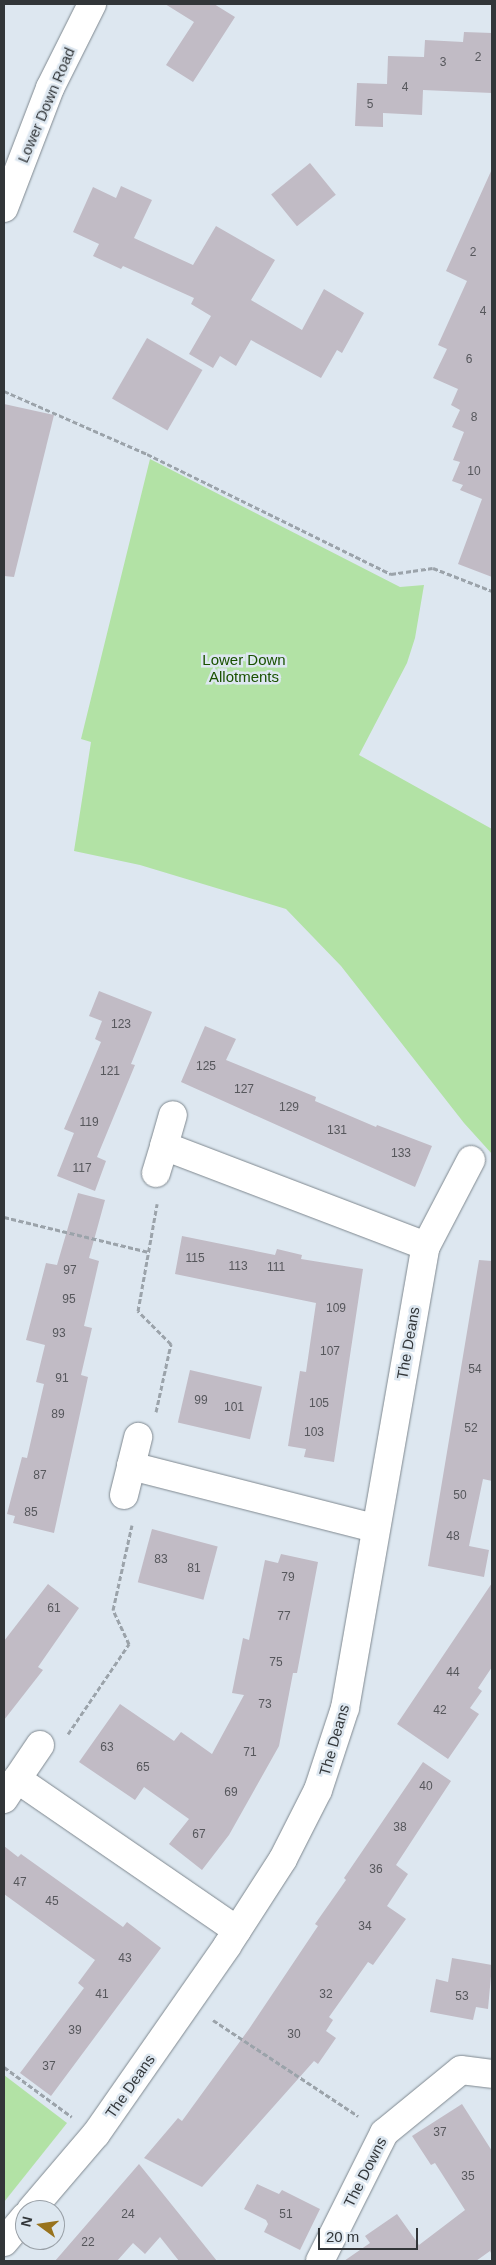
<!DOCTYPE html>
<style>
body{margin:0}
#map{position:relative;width:496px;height:2265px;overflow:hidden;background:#dde7f0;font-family:Arial,sans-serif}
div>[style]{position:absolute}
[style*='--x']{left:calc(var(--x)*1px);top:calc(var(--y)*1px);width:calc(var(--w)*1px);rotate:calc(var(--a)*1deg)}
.green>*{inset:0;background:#b2e2a5}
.building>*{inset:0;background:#c1bbc5;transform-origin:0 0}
.path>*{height:3px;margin-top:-1.5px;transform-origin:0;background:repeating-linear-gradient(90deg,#9ba3aa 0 5px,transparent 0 7.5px)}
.roads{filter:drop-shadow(0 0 1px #7f888f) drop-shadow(0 0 1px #7f888f)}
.street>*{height:28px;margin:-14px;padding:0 14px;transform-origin:14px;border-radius:14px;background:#fff}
span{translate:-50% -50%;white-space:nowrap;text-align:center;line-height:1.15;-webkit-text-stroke:5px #dde7f0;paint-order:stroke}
.number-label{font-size:12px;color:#56575c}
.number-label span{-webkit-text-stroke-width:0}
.street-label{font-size:15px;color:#323639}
.park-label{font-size:15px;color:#195100}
.frame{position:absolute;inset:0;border:5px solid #323639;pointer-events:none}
.north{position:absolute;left:15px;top:2200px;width:50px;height:50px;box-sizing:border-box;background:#dde7f0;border:1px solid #99a0a7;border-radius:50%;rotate:284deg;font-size:14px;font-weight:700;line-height:20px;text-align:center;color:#323639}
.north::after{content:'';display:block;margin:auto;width:18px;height:22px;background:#98731d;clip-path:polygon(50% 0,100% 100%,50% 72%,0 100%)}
.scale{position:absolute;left:318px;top:2228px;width:100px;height:22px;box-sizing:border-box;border:2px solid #323639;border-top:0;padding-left:6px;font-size:15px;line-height:18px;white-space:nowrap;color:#323639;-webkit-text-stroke:4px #dde7f0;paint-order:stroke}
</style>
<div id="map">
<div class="green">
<div style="clip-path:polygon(150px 459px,400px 587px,424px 585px,415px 638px,407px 663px,359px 755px,492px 829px,492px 1154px,464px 1123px,341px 966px,286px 909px,140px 865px,74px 851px,91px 742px,81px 739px)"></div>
<div style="clip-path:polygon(4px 2075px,67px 2123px,4px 2202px)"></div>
</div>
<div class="building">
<div style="clip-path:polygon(165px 4px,214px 4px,235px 17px,193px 82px,166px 65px,194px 22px)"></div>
<div style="clip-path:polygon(464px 32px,492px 33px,492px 93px,423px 90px,422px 115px,383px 113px,383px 127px,355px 126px,357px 83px,387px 84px,388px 56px,424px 57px,425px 40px,463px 42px)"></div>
<div style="left:310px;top:163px;width:41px;height:50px;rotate:51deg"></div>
<div style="clip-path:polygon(492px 169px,492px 577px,458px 564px,482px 499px,460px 490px,463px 485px,452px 481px,460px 462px,453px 460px,464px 432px,452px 427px,460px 410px,451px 405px,458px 389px,433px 378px,447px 349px,438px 345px,467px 281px,446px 271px)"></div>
<div style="clip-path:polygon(121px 186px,152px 200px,134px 238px,193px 265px,216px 226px,275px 260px,251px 300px,302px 330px,324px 289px,364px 313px,342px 353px,337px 350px,321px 378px,251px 340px,236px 366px,220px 356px,213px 368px,189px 354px,211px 316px,191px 304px,194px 298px,123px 266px,121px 269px,93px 256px,99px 244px,73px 232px,93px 187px,116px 198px)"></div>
<div style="left:147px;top:338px;width:64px;height:70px;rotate:30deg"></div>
<div style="clip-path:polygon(4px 404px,54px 415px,14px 577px,4px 576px)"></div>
<div style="clip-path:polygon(99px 991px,152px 1012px,131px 1064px,135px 1065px,97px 1157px,106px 1161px,95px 1191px,57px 1176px,74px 1133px,64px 1129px,101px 1042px,95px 1039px,102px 1021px,89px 1016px)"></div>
<div style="clip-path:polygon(205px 1026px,236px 1039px,226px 1060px,316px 1097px,315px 1101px,376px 1127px,377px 1125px,432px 1146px,415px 1187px,181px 1082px)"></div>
<div style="clip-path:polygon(78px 1193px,105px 1200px,89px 1258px,99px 1261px,84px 1326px,92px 1328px,81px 1375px,88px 1377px,54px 1533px,13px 1523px,15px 1516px,7px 1514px,22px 1457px,27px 1458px,44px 1384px,36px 1382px,45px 1345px,26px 1340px,46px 1263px,57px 1265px)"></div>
<div style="clip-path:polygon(182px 1236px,275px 1255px,277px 1249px,302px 1255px,301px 1259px,363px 1269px,334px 1462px,304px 1457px,306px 1449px,288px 1446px,300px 1371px,306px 1372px,316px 1303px,175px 1274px)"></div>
<div style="clip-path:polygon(479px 1260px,492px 1261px,492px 1481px,483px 1479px,469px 1546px,489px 1550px,484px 1577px,428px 1566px)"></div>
<div style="left:190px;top:1370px;width:74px;height:54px;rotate:13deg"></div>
<div style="left:152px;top:1529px;width:68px;height:55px;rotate:15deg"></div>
<div style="clip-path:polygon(281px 1554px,318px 1562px,297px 1673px,293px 1673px,279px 1746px,229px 1835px,202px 1870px,169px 1844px,189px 1819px,144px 1787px,135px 1800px,79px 1762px,120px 1704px,174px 1741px,181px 1732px,212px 1754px,244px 1695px,232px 1693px,243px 1638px,249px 1640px,265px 1560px,278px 1563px)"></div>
<div style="clip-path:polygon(492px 1583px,492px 1667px,478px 1688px,482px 1691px,470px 1708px,479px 1714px,448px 1759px,397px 1724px)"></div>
<div style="clip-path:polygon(48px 1584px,79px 1608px,38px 1667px,43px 1670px,4px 1720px,4px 1641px)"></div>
<div style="clip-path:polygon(423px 1762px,451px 1781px,396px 1865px,408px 1874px,387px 1906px,406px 1919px,373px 1965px,368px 1962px,329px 2017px,333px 2020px,326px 2031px,336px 2038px,318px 2064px,314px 2061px,202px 2187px,144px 2158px,178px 2118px,182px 2121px,249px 2029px,318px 1926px,315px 1924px,346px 1880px,344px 1878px)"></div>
<div style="clip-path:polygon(4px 1846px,18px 1857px,21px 1854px,123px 1927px,127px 1922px,161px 1948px,51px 2096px,20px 2073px,84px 1988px,78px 1983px,95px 1960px,4px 1894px)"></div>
<div style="clip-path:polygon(452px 1958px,492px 1965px,488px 2009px,476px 2007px,473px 2020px,430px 2012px,436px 1979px,448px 1982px)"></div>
<div style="clip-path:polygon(462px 2104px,492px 2151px,492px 2255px,490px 2251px,476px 2261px,344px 2261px,370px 2243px,365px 2236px,397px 2214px,419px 2245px,465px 2210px,435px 2163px,431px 2165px,412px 2136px)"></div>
<div style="clip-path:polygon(139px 2164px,217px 2261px,179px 2261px,160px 2237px,145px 2254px,133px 2243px,117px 2261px,55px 2261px)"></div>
<div style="clip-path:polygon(257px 2184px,279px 2194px,282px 2190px,320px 2209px,300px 2250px,264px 2232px,268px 2224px,266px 2220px,244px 2209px)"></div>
</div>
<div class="path">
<div style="--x:4;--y:391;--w:156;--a:23.8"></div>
<div style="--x:147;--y:454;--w:272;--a:26.2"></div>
<div style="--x:391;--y:574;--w:42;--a:-8.1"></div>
<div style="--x:433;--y:568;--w:63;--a:21.3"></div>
<div style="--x:4;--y:1217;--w:149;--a:13.6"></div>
<div style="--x:156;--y:1412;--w:70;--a:-77.6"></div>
<div style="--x:171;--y:1344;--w:47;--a:-135"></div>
<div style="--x:138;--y:1311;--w:109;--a:-79.9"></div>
<div style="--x:68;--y:1734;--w:109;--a:-55.9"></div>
<div style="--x:129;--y:1644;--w:38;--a:-115"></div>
<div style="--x:113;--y:1610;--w:87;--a:-77.4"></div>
<div style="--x:213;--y:2020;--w:174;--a:33.5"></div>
<div style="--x:4;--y:2067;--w:84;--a:36.3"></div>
</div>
<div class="roads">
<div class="street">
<div style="--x:4;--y:208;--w:129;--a:-69"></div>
<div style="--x:50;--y:88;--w:94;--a:-63.4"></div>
<div style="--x:156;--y:1173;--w:28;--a:-73"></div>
<div style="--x:426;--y:1246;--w:97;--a:-62.4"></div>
<div style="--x:131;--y:1466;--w:30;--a:-76"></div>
<div style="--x:124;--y:1495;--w:30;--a:-76"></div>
<div style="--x:131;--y:1466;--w:252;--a:14.3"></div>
<div style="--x:17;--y:1779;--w:41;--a:-55.9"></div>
<div style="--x:4;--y:1799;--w:24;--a:-57"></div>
<div style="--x:17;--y:1779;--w:267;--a:34.5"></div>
<div style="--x:31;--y:2210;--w:100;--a:-49.5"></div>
<div style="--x:96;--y:2134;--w:229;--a:-55.1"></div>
<div style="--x:227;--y:1946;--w:103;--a:-57.2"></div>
<div style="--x:283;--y:1859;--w:77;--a:-63.1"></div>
<div style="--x:318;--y:1790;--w:86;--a:-71.8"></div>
<div style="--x:345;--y:1708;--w:469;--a:-80.1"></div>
<div style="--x:426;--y:1246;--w:280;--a:-159.1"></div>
<div style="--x:164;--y:1146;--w:32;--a:-74"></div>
<div style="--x:4;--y:2242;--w:33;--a:-50"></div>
<div style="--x:320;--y:2261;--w:143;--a:-63.4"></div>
<div style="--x:384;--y:2133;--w:99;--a:-39.3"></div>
<div style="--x:461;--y:2070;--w:31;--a:7"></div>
</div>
</div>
<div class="number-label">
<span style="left:478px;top:58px">2</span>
<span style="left:443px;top:63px">3</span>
<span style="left:405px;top:88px">4</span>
<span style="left:370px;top:105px">5</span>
<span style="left:473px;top:253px">2</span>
<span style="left:483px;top:312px">4</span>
<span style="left:469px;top:360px">6</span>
<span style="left:474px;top:418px">8</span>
<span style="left:474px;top:472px">10</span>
<span style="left:121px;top:1025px">123</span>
<span style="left:206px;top:1067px">125</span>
<span style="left:110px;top:1072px">121</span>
<span style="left:244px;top:1090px">127</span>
<span style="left:289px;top:1108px">129</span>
<span style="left:89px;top:1123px">119</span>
<span style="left:337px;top:1131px">131</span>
<span style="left:401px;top:1154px">133</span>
<span style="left:82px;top:1169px">117</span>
<span style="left:195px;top:1259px">115</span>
<span style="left:238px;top:1267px">113</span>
<span style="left:276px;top:1268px">111</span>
<span style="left:70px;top:1271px">97</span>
<span style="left:69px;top:1300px">95</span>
<span style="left:336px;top:1309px">109</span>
<span style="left:59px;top:1334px">93</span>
<span style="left:330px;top:1352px">107</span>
<span style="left:475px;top:1370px">54</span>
<span style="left:62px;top:1379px">91</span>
<span style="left:201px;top:1401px">99</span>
<span style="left:319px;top:1404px">105</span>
<span style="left:234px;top:1408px">101</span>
<span style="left:58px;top:1415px">89</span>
<span style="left:471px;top:1429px">52</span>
<span style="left:314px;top:1433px">103</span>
<span style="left:40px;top:1476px">87</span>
<span style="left:460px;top:1496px">50</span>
<span style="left:31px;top:1513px">85</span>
<span style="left:453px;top:1537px">48</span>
<span style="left:161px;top:1560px">83</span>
<span style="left:194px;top:1569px">81</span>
<span style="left:288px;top:1578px">79</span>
<span style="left:54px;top:1609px">61</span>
<span style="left:284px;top:1617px">77</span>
<span style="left:276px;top:1663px">75</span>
<span style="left:453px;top:1673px">44</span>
<span style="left:265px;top:1705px">73</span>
<span style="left:440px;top:1711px">42</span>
<span style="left:107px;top:1748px">63</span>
<span style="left:250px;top:1753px">71</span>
<span style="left:143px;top:1768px">65</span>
<span style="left:426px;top:1787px">40</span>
<span style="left:231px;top:1793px">69</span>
<span style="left:400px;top:1828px">38</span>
<span style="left:199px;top:1835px">67</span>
<span style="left:376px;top:1870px">36</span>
<span style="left:20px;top:1883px">47</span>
<span style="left:52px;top:1902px">45</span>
<span style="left:365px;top:1927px">34</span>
<span style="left:125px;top:1959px">43</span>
<span style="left:102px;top:1995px">41</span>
<span style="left:326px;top:1995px">32</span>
<span style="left:462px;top:1997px">53</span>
<span style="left:75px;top:2031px">39</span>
<span style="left:294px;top:2035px">30</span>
<span style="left:49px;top:2067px">37</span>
<span style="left:440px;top:2133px">37</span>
<span style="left:468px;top:2177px">35</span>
<span style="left:128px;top:2215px">24</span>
<span style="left:286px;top:2215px">51</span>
<span style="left:88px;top:2243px">22</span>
</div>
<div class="street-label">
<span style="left:46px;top:105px;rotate:-67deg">Lower Down Road</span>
<span style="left:408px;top:1343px;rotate:-80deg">The Deans</span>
<span style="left:334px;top:1740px;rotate:-74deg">The Deans</span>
<span style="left:130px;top:2086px;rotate:-55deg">The Deans</span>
<span style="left:365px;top:2172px;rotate:-63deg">The Downs</span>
</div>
<div class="park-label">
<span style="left:244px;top:668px">Lower Down<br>Allotments</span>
</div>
<div class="frame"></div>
<div class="north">N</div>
<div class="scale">20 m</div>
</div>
